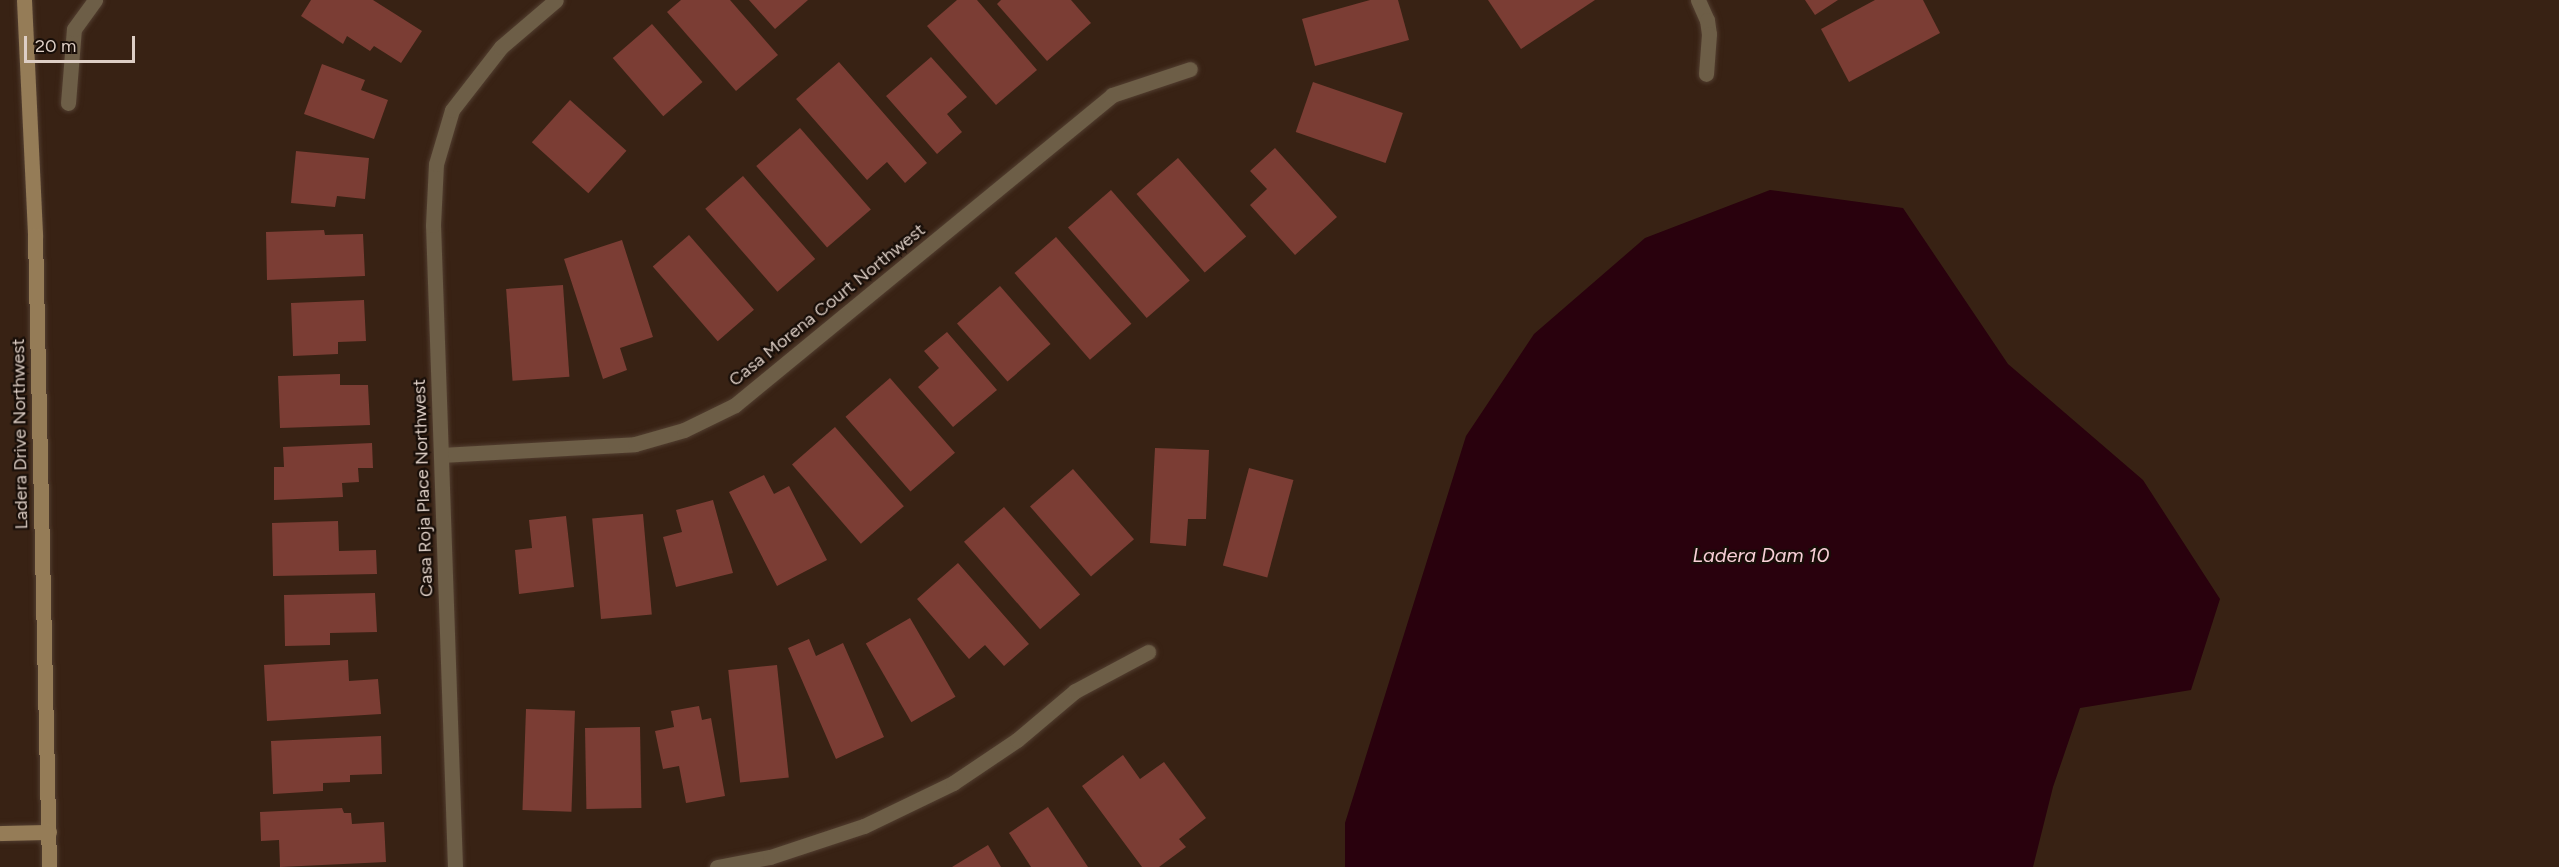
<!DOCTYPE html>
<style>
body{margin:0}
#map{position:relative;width:2559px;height:867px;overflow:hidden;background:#382214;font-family:Figtree,sans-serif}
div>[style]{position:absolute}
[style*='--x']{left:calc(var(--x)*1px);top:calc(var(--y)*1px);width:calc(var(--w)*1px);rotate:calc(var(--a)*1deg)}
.water>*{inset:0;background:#29010d}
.building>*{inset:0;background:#7b3d34;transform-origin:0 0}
.roads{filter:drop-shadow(0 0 2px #523e30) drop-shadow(0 0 2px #523e30)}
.street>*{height:15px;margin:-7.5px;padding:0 7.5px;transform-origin:7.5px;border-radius:7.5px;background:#6d5e47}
.secondary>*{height:15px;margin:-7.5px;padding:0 7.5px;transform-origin:7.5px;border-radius:7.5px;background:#957c57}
span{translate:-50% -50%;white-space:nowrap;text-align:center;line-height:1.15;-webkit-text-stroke:4.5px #180e08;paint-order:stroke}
.street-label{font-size:18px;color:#ddcec5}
.water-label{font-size:20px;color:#f9d0d8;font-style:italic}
.scale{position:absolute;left:24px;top:36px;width:111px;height:27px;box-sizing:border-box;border:3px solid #ddcec5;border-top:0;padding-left:8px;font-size:18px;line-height:21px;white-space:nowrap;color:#ddcec5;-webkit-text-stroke:4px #180e08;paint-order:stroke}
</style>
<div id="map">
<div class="water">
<div style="clip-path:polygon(1770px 190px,1903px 208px,2008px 364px,2143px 480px,2220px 599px,2191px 690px,2080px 708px,2053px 787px,2033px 867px,1345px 867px,1345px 823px,1466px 436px,1534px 334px,1645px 238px)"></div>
</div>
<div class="building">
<div style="clip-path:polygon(311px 0,373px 0,422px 31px,401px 63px,374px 46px,370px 51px,347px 36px,343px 44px,301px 16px)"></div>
<div style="clip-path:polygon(681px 0,730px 0,778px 55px,736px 91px,667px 12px)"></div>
<div style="clip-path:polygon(749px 0,808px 0,775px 29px)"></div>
<div style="clip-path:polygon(957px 0,977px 0,1037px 70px,996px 105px,927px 26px)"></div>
<div style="clip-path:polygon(1001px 0,1071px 0,1091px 23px,1047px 61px,997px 4px)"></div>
<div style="clip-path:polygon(1370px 0,1398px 0,1409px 40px,1315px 66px,1302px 19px)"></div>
<div style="clip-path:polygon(1488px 0,1595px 0,1521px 49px)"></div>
<div style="clip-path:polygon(1805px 0,1838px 0,1815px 15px)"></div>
<div style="clip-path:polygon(1875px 0,1923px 0,1940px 33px,1849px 82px,1821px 29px)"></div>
<div style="left:652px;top:24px;width:77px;height:52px;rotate:49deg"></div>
<div style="clip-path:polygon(931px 57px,967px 97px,947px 114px,962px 132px,937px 154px,886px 96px)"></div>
<div style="clip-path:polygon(839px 62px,927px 163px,905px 183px,887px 162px,867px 180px,796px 99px)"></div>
<div style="clip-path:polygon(322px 64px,365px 80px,361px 90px,388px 100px,374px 139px,304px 114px)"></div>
<div style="left:1313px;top:82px;width:95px;height:53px;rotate:19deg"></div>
<div style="left:570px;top:100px;width:76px;height:57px;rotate:42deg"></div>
<div style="left:800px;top:128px;width:108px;height:58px;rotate:49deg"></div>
<div style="clip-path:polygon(1275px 148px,1337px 217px,1295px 255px,1250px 205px,1267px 189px,1250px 171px)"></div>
<div style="clip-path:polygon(296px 151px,369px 158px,365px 199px,337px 196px,335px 207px,291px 203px)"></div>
<div style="left:1178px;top:158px;width:104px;height:55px;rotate:49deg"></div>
<div style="left:743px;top:176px;width:110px;height:50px;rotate:49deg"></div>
<div style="left:1111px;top:190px;width:120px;height:57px;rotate:49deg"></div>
<div style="clip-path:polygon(324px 230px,325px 235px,363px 234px,365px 276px,267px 280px,266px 232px)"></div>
<div style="left:689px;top:235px;width:99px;height:48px;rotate:49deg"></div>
<div style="left:1056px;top:237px;width:115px;height:55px;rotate:49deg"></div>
<div style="clip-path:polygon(622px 240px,653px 337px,620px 348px,627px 370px,603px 379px,564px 259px)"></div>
<div style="left:563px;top:285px;width:92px;height:57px;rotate:86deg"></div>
<div style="left:1000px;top:286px;width:77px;height:57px;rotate:49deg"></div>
<div style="clip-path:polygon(364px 300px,366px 341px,338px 342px,338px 354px,293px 356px,291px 303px)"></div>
<div style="clip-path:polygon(947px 332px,997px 390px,953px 427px,918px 387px,939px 368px,924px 351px)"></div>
<div style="clip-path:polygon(340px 374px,340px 385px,368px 385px,370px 425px,280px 428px,278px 376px)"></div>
<div style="left:890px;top:378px;width:99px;height:59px;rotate:49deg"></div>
<div style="left:835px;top:427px;width:105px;height:57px;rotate:49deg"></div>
<div style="clip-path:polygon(372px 443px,373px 468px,358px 468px,359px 482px,342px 483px,343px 497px,274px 500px,274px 467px,284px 467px,283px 447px)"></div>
<div style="clip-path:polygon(1155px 448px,1209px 450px,1206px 519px,1188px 519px,1186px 546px,1150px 543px)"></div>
<div style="left:1249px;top:468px;width:46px;height:101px;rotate:15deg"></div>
<div style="left:1073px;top:469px;width:93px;height:57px;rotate:49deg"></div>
<div style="clip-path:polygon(764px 475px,774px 494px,789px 486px,827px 560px,777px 586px,729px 492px)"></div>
<div style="clip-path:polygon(713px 500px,733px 573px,676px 587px,663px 537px,682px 532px,676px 510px)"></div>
<div style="left:1004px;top:507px;width:116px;height:53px;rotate:49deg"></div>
<div style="left:643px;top:514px;width:101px;height:51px;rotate:85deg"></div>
<div style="clip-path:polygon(566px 516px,574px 587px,519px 594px,515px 550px,532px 548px,529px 520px)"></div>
<div style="clip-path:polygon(338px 521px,339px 551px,376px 550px,377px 574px,273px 576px,272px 523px)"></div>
<div style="clip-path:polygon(958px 563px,1029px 644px,1004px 666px,985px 645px,969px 659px,917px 599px)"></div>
<div style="clip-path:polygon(375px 593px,377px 632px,330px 633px,330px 645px,285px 646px,284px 595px)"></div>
<div style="left:910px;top:618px;width:91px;height:51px;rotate:60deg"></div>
<div style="clip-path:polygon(809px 639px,816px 656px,843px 643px,884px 737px,836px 759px,788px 648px)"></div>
<div style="clip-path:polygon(348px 660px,349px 681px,378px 679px,381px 714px,267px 721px,264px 665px)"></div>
<div style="left:777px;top:665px;width:113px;height:49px;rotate:84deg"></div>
<div style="clip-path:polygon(699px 706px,702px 720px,711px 718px,725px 796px,686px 803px,679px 766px,663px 769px,655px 731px,674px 727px,671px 711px)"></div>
<div style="left:526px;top:709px;width:49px;height:101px;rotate:2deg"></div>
<div style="left:640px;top:727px;width:81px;height:55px;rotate:89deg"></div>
<div style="clip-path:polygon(381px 736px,382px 774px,350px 775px,350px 782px,323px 783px,323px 791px,273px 794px,271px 741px)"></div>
<div style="clip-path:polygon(1123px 755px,1140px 779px,1164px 762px,1206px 818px,1179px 839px,1186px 847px,1159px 867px,1142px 867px,1082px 786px)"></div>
<div style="clip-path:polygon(1048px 807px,1088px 867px,1031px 867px,1009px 833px)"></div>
<div style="clip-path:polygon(342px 808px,344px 813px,351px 813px,352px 824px,384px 822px,386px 862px,280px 867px,279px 840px,261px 841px,260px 812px)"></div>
<div style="clip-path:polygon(988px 845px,1001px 867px,952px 867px)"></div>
</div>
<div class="roads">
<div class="street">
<div style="--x:1698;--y:0;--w:22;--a:66"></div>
<div style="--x:1707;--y:20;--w:14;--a:82"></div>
<div style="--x:1709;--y:34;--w:40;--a:94.3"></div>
<div style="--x:68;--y:103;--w:74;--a:-85.4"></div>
<div style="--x:74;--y:29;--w:36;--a:-54"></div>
<div style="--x:441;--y:455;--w:194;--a:-3.2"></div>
<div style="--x:635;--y:444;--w:51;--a:-15.9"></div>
<div style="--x:684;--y:430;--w:57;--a:-26.1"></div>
<div style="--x:735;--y:405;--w:488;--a:-39.4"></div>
<div style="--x:1112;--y:95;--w:82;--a:-18.4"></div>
<div style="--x:455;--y:867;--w:642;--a:-91.96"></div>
<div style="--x:433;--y:225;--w:61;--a:-87.2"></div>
<div style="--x:436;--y:164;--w:56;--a:-73.5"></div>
<div style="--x:452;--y:110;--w:80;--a:-52.1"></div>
<div style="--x:501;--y:47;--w:72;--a:-40.5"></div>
<div style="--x:717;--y:867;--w:54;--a:-10.7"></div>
<div style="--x:770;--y:857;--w:99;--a:-18.3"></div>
<div style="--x:864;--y:826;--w:99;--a:-25.8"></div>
<div style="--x:953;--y:783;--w:77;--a:-33.9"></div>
<div style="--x:1017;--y:740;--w:76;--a:-40.2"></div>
<div style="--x:1075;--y:691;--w:83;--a:-28.1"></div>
</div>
<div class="secondary">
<div style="--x:24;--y:0;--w:235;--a:87.3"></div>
<div style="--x:35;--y:235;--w:632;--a:88.73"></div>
<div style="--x:0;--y:833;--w:49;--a:-1.2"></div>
</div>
</div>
<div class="street-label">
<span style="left:827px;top:305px;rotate:-39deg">Casa Morena Court Northwest</span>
<span style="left:20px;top:434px;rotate:-91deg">Ladera Drive Northwest</span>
<span style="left:423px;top:488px;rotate:-92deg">Casa Roja Place Northwest</span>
</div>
<div class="water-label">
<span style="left:1761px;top:555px">Ladera Dam 10</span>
</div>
<div class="scale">20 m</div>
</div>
